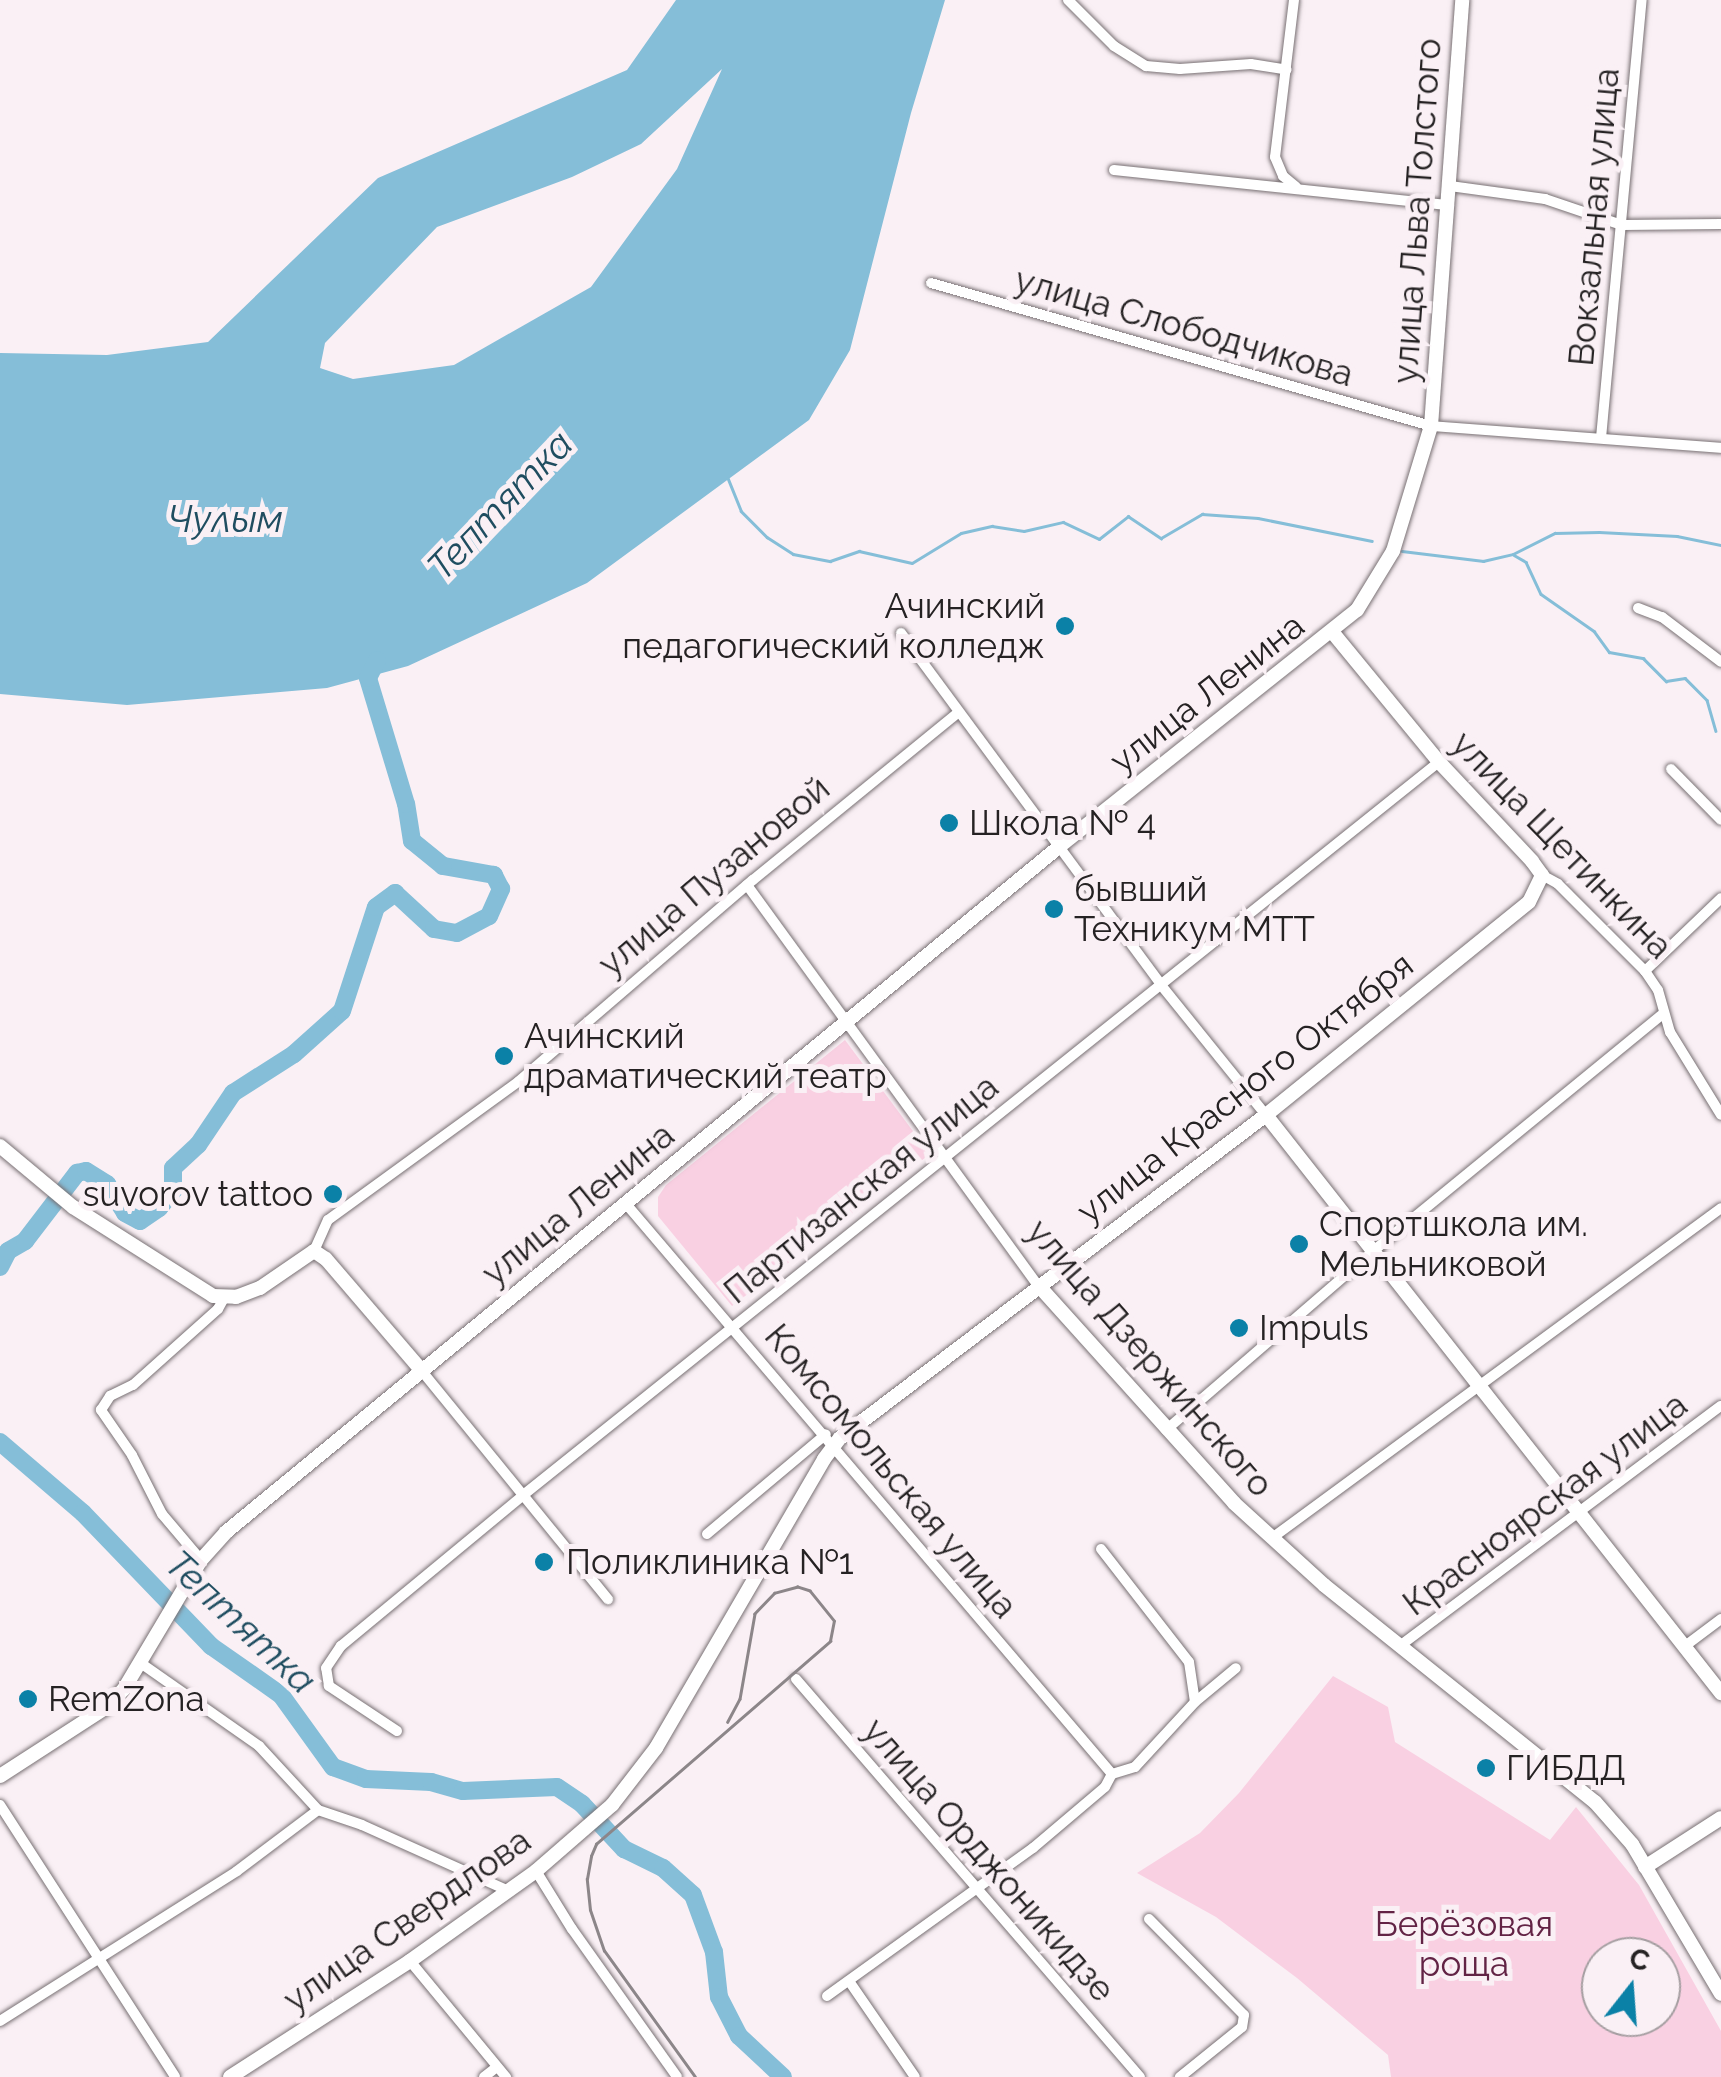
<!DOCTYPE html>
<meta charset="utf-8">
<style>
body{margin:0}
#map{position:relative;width:1721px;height:2077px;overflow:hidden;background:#faf0f5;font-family:Raleway,sans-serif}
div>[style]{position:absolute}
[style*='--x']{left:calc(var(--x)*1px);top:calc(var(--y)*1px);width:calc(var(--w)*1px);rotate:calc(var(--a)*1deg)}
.green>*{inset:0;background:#f9d0e2}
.water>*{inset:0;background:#85bed8}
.stream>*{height:2.5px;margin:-1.25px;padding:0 1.25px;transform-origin:1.25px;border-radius:1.25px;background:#85bed8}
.river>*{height:18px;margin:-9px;padding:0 9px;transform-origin:9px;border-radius:9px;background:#85bed8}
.roads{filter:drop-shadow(0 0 2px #787073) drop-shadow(0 0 2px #787073)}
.street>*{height:10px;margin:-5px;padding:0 5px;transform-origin:5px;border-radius:5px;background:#fff}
.secondary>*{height:14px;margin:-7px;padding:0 7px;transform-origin:7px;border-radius:7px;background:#fff}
.tram>*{height:2.5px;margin:-1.25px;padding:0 1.25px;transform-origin:1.25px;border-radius:1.25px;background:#8c8689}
.dots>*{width:28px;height:28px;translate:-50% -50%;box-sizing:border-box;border:5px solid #faf0f5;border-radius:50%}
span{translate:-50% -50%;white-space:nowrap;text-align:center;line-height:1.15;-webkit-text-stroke:10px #faf0f5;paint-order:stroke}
.street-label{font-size:35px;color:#252223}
.poi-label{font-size:35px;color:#252223}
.right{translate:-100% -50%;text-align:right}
.left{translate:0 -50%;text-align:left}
.park-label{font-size:35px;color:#622345}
.water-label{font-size:38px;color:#1f4d60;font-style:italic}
.north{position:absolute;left:1581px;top:1937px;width:100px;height:100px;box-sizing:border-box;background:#faf0f5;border:2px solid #a59ea1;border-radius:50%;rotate:17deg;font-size:28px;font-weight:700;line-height:40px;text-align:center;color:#252223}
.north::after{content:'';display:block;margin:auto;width:35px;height:45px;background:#0b81a7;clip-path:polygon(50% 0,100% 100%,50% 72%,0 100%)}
</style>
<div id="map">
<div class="green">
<div style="clip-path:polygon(845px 1040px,930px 1154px,732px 1306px,658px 1216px,658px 1197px,666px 1185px)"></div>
<div style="clip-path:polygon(evenodd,1333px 1676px,1388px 1707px,1395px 1742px,1550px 1840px,1576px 1807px,1639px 1885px,1721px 2031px,1721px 2077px,1391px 2077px,1388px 2055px,1297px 1978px,1216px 1917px,1137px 1873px,1200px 1833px,1239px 1793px,1333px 1676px,1601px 1957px,1661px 1957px,1661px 2017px,1601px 2017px,1601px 1957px)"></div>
</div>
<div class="water">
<div style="clip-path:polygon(evenodd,676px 0,945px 0,911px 113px,850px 350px,809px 420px,587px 583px,408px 666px,327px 688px,127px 705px,0 694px,0 353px,107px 355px,208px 342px,378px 178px,627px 70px,676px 0,722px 69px,677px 169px,591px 287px,454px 365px,353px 379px,320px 368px,325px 343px,437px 227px,572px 177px,641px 144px,722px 69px)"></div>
</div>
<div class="stream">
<div style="--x:728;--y:478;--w:35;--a:68"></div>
<div style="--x:741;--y:511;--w:37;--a:45"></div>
<div style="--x:767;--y:537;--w:31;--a:33"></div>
<div style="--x:793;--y:554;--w:38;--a:11"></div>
<div style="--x:830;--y:561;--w:31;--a:-19"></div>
<div style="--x:859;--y:551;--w:54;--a:12.8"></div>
<div style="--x:912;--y:563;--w:57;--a:-31.5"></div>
<div style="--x:961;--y:533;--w:32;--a:-13"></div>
<div style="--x:992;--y:526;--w:32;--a:9"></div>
<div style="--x:1024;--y:531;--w:40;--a:-13"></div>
<div style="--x:1063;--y:522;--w:40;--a:25"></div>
<div style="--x:1099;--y:539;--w:37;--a:-38"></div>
<div style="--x:1128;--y:516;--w:40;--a:34"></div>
<div style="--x:1161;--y:538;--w:48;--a:-30.3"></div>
<div style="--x:1202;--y:514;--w:56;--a:4.1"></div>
<div style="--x:1258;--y:518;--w:116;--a:11.4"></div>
<div style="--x:1402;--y:551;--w:82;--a:7"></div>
<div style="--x:1483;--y:561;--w:31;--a:-13"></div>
<div style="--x:1513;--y:554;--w:47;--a:-26.6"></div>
<div style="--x:1555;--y:533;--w:44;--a:-1.3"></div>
<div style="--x:1599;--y:532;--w:78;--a:2.9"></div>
<div style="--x:1677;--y:536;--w:45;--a:11.6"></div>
<div style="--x:1514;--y:555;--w:14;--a:30"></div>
<div style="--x:1526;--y:562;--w:35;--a:65"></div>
<div style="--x:1541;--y:594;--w:65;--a:34.9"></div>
<div style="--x:1594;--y:631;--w:26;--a:54"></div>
<div style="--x:1609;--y:652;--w:35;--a:10"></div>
<div style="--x:1643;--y:658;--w:33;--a:45"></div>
<div style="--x:1666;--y:681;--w:19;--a:-9"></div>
<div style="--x:1685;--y:678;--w:31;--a:45"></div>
<div style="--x:1707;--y:700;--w:32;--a:74"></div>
</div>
<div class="river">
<div style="--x:0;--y:1267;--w:18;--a:-63"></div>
<div style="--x:8;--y:1251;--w:20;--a:-30"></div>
<div style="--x:25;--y:1241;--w:86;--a:-52.6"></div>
<div style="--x:77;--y:1173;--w:9;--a:-13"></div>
<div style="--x:86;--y:1171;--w:25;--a:32"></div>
<div style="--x:107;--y:1184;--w:34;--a:58"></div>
<div style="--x:125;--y:1213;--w:17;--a:28"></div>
<div style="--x:140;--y:1221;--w:23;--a:-34"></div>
<div style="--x:159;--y:1208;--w:22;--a:-51"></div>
<div style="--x:173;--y:1191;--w:23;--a:-90"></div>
<div style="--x:173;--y:1168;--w:34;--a:-43"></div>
<div style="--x:198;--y:1145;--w:63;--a:-56.1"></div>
<div style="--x:233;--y:1093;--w:72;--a:-32.6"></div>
<div style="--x:294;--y:1054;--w:64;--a:-41.9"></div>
<div style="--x:342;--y:1011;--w:109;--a:-71.9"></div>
<div style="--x:376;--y:907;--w:24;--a:-36"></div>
<div style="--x:395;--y:893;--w:53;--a:42.7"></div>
<div style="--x:434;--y:929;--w:23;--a:10"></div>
<div style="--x:457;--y:933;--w:36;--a:-28"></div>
<div style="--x:489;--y:916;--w:30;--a:-66"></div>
<div style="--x:501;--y:889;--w:16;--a:-117"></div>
<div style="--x:494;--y:875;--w:52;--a:-170"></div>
<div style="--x:443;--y:866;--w:40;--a:-141"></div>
<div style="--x:412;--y:841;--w:37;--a:-99"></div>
<div style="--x:406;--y:804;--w:132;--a:-106.8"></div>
<div style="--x:368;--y:678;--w:20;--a:-63"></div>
<div style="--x:0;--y:1442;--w:109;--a:40.5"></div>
<div style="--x:83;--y:1513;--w:185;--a:46.1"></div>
<div style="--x:211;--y:1646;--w:85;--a:35"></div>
<div style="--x:281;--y:1695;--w:89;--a:54.2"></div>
<div style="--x:333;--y:1767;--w:35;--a:20"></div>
<div style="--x:366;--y:1779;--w:65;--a:2.6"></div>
<div style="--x:431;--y:1782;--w:33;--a:16"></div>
<div style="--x:463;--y:1791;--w:94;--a:-2.4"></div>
<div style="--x:557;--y:1787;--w:30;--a:34"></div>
<div style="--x:582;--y:1804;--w:62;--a:47"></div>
<div style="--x:624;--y:1849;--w:43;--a:26"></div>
<div style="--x:663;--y:1868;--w:40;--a:42"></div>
<div style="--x:693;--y:1895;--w:61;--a:69.8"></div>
<div style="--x:714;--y:1952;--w:45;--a:83.7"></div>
<div style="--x:719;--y:1997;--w:44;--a:62.9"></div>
<div style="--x:739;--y:2036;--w:60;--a:43"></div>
</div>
<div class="roads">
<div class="street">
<div style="--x:1068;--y:0;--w:65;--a:45"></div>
<div style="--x:1114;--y:46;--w:38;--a:32"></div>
<div style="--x:1146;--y:66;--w:34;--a:5"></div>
<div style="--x:1180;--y:69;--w:71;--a:-4"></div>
<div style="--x:1251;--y:64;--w:36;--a:9"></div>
<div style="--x:1294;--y:0;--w:158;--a:96.9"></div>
<div style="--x:1275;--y:157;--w:21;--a:67"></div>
<div style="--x:1283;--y:176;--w:17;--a:40"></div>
<div style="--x:1114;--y:170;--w:337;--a:6"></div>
<div style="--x:1450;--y:186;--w:96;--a:7.8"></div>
<div style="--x:1545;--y:199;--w:81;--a:18.7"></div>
<div style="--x:1622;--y:225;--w:99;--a:-0.6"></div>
<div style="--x:931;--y:283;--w:520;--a:15.96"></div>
<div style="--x:1431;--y:426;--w:291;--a:4.3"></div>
<div style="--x:1601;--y:438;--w:440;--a:-84.7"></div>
<div style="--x:1638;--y:608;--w:26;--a:21"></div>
<div style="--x:1662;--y:617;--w:74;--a:37.3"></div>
<div style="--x:901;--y:633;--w:438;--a:53.5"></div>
<div style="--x:1161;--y:985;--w:167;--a:51.1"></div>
<div style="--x:1671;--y:769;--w:71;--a:45.6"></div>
<div style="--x:1542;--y:875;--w:18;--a:29"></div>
<div style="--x:1558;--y:884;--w:123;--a:45"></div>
<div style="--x:1645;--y:971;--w:23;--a:56"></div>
<div style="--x:1658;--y:990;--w:44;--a:74.1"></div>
<div style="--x:1670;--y:1032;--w:97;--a:58.4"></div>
<div style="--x:747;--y:885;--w:495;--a:54"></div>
<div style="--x:1645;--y:971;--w:105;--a:-43.8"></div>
<div style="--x:627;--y:1205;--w:748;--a:49.56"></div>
<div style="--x:314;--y:1251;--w:34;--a:-66"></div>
<div style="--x:328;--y:1220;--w:236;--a:-36"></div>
<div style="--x:519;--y:1081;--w:308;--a:-40.7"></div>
<div style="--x:753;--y:880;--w:264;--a:-39.2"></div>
<div style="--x:421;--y:1370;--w:296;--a:50.8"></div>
<div style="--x:1166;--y:1430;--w:272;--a:-40.8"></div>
<div style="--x:1372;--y:1252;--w:376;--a:-39.3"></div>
<div style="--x:707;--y:1534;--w:155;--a:-40"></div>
<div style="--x:1272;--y:1538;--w:557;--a:-36.31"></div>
<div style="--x:1101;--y:1549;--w:143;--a:52.1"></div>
<div style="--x:1189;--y:1662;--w:40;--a:81.5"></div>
<div style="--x:201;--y:1560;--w:60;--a:-130.3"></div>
<div style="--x:162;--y:1514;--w:66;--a:-117"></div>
<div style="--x:132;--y:1455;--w:55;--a:-124.6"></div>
<div style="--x:101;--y:1410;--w:17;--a:-57"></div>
<div style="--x:110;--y:1396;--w:25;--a:-26"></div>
<div style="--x:133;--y:1385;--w:114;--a:-41.8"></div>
<div style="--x:218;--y:1309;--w:13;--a:-61"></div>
<div style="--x:1401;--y:1645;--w:399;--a:-36.8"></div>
<div style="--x:1685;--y:1646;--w:45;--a:-36.9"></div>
<div style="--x:142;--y:1664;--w:143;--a:35"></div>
<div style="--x:259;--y:1746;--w:87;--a:47.3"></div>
<div style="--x:318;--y:1810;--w:46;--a:18.8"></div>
<div style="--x:362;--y:1825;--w:161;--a:24.2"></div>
<div style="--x:796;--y:1679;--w:526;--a:49.16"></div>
<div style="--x:397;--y:1731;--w:82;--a:-146.5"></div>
<div style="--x:329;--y:1686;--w:18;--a:-99"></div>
<div style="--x:326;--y:1668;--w:27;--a:-56"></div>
<div style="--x:341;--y:1646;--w:235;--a:-39.6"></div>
<div style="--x:522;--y:1496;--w:1175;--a:-38.68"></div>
<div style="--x:0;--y:1805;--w:323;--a:57.2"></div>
<div style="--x:536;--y:1871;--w:68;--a:58.2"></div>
<div style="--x:572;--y:1929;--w:181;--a:54.6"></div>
<div style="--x:1149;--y:1919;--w:135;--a:45.3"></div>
<div style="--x:1244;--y:2015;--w:12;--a:99"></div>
<div style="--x:1242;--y:2027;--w:80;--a:141.1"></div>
<div style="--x:410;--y:1961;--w:151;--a:50.4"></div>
<div style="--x:849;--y:1981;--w:116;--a:55.5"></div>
<div style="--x:827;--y:1996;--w:254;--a:-35.7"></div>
<div style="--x:1033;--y:1848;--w:94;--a:-40.3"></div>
<div style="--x:1105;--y:1787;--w:15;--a:-62"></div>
<div style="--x:1112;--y:1774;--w:24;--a:-17"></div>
<div style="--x:1135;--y:1767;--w:88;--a:-47.3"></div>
<div style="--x:1195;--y:1702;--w:53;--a:-39.7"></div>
<div style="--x:0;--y:2021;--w:280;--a:-32.3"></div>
<div style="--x:237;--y:1871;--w:101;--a:-37"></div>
<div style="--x:484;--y:2077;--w:16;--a:-38"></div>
</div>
<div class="secondary">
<div style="--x:1266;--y:1115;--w:736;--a:51.79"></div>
<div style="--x:0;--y:1146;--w:95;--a:39.9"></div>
<div style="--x:73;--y:1207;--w:166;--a:32.4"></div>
<div style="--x:213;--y:1296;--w:23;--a:2"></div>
<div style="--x:236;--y:1297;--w:26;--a:-21"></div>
<div style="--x:260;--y:1288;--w:65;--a:-34.4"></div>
<div style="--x:314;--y:1251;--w:14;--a:34"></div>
<div style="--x:326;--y:1259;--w:146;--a:49.4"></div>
<div style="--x:1038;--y:1285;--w:293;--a:48"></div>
<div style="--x:1234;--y:1503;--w:122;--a:42.3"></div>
<div style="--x:1324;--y:1585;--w:347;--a:38.7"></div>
<div style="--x:1595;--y:1802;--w:56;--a:48.6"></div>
<div style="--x:1632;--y:1844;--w:174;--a:59.3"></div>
<div style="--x:0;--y:1776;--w:125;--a:-32.9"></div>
<div style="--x:105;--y:1708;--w:27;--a:-45"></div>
<div style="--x:124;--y:1689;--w:150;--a:-59.2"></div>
<div style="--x:201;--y:1560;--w:38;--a:-48"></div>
<div style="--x:226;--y:1532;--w:1080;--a:-39.44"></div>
<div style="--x:1060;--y:846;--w:379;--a:-38.5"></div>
<div style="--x:1357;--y:610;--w:69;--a:-58.6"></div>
<div style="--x:1393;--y:551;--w:131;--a:-73.1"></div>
<div style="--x:1431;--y:426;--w:427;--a:-85.8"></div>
<div style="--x:1645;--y:1867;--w:90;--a:-32.8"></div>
<div style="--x:230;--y:2077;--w:214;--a:-32.8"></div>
<div style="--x:410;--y:1961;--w:155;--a:-35.5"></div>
<div style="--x:536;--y:1871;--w:101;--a:-41"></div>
<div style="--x:612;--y:1805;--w:72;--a:-52.3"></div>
<div style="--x:656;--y:1748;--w:334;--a:-59.8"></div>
<div style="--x:824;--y:1459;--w:26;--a:-53"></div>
<div style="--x:840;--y:1438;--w:535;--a:-37.17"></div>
<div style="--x:1266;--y:1115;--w:338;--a:-39"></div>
<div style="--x:1529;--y:902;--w:30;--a:-64"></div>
<div style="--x:1542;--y:875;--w:17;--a:-126"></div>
<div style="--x:1532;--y:861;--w:136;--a:-133.2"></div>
<div style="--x:1439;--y:762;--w:167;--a:-129.4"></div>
</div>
</div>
<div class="tram">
<div style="--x:695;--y:2077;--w:155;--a:-125.8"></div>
<div style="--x:604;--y:1951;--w:43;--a:-108.9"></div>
<div style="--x:590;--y:1910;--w:31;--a:-96"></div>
<div style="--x:587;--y:1879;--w:23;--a:-80"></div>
<div style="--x:591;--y:1856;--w:13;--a:-67"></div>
<div style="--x:596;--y:1844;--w:310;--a:-40.9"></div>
<div style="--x:830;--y:1641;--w:20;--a:-79"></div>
<div style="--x:834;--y:1621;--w:38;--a:-129"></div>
<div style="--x:810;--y:1591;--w:13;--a:-162"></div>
<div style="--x:798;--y:1587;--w:24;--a:165"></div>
<div style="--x:775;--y:1593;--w:29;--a:134"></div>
<div style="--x:755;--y:1614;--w:86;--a:100"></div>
<div style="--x:740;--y:1699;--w:26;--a:118"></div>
</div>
<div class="dots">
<div style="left:1065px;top:626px;background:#0b81a7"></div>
<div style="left:949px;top:823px;background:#0b81a7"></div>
<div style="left:1054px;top:909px;background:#0b81a7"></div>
<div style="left:504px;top:1056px;background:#0b81a7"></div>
<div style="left:333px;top:1194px;background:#0b81a7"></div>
<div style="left:1299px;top:1244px;background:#0b81a7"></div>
<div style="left:1239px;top:1328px;background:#0b81a7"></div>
<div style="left:544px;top:1562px;background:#0b81a7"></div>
<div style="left:28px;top:1699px;background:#0b81a7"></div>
<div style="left:1486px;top:1768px;background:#0b81a7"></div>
</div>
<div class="street-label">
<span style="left:1417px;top:211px;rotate:-86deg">улица Льва Толстого</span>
<span style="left:1594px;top:217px;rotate:-85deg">Вокзальная улица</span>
<span style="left:1184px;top:327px;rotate:16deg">улица Слободчикова</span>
<span style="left:1207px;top:693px;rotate:-38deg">улица Ленина</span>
<span style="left:1562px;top:845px;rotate:46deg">улица Щетинкина</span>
<span style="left:714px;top:876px;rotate:-40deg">улица Пузановой</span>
<span style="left:1245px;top:1088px;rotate:-38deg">улица Красного Октября</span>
<span style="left:861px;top:1189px;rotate:-39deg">Партизанская улица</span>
<span style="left:578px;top:1204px;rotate:-39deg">улица Ленина</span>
<span style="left:1150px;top:1358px;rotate:49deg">улица Дзержинского</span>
<span style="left:891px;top:1471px;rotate:50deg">Комсомольская улица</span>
<span style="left:1545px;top:1504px;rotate:-37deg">Красноярская улица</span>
<span style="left:989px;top:1860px;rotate:49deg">улица Орджоникидзе</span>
<span style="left:407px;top:1920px;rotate:-35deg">улица Свердлова</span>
</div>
<div class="poi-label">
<span class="right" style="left:1045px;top:626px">Ачинский<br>педагогический колледж</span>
<span class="left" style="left:969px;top:823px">Школа № 4</span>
<span class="left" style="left:1074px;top:909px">бывший<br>Техникум МТТ</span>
<span class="left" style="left:524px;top:1056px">Ачинский<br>драматический театр</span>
<span class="right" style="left:313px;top:1194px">suvorov tattoo</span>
<span class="left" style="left:1319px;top:1244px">Спортшкола им.<br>Мельниковой</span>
<span class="left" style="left:1259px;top:1328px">Impuls</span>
<span class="left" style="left:566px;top:1562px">Поликлиника №1</span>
<span class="left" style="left:48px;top:1699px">RemZona</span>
<span class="left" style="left:1506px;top:1768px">ГИБДД</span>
</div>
<div class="park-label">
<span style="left:1464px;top:1944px">Берёзовая<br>роща</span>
</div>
<div class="water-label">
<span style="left:500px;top:505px;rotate:-46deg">Тептятка</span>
<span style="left:225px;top:519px">Чулым</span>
<span style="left:241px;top:1622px;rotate:43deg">Тептятка</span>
</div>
<div class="north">С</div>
</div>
